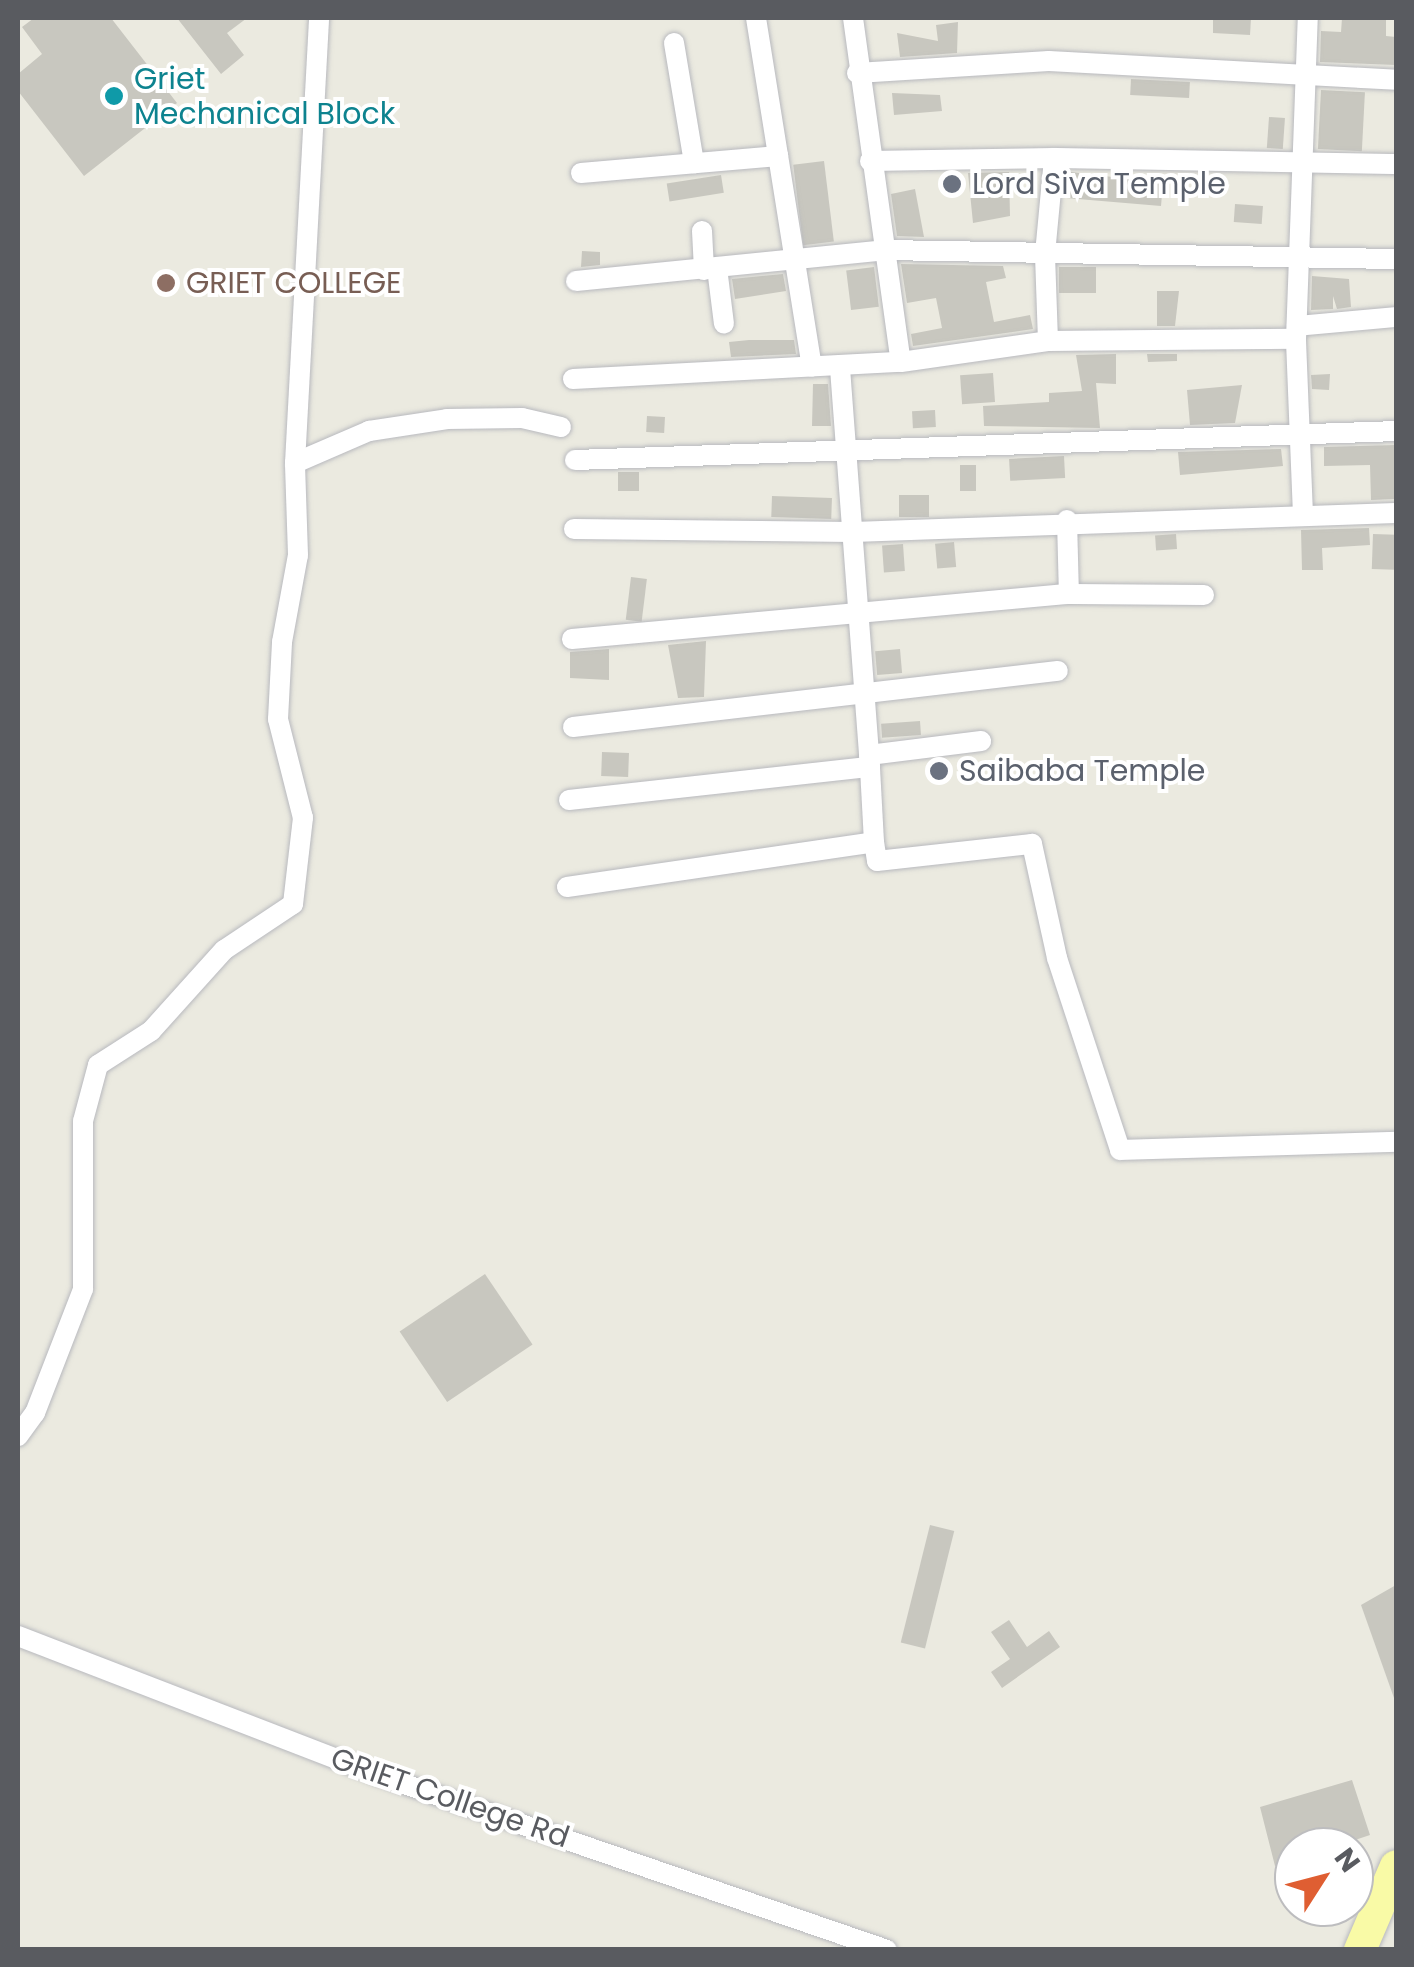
<!DOCTYPE html>
<style>
body{margin:0}
#map{position:relative;width:1414px;height:1967px;overflow:hidden;background:#ebeae0;font-family:Poppins,sans-serif}
div>[style]{position:absolute}
[style*='--x']{left:calc(var(--x)*1px);top:calc(var(--y)*1px);width:calc(var(--w)*1px);rotate:calc(var(--a)*1deg)}
.building>*{inset:0;background:#c8c7bf;transform-origin:0 0}
.roads{filter:drop-shadow(0 0 2px #b8b9be) drop-shadow(0 0 2px #b8b9be)}
.minor>*{height:20px;margin:-10px;padding:0 10px;transform-origin:10px;border-radius:10px;background:#fff}
.primary>*{height:32px;margin:-16px;padding:0 16px;transform-origin:16px;border-radius:16px;background:#f9faa6}
.dots>*{width:28px;height:28px;translate:-50% -50%;box-sizing:border-box;border:5px solid #fff;border-radius:50%}
span{translate:-50% -50%;white-space:nowrap;text-align:center;line-height:1.15;-webkit-text-stroke:8px #fff;paint-order:stroke}
.culture-label{font-size:30px;color:#0d838f}
.left{translate:0 -50%;text-align:left}
.worship-label{font-size:30px;color:#5b616d}
.education-label{font-size:30px;color:#785e54}
.street-label{font-size:30px;color:#595b60}
.frame{position:absolute;inset:0;border:20px solid #595b60;pointer-events:none}
.north{position:absolute;left:1274px;top:1827px;width:100px;height:100px;box-sizing:border-box;background:#fff;border:2px solid #bdbdbf;border-radius:50%;rotate:54deg;font-size:28px;font-weight:700;line-height:40px;text-align:center;color:#595b60}
.north::after{content:'';display:block;margin:auto;width:35px;height:45px;background:#df5e32;clip-path:polygon(50% 0,100% 100%,50% 72%,0 100%)}
</style>
<div id="map">
<div class="building">
<div style="clip-path:polygon(34px 18px,111px 18px,177px 103px,84px 176px,18px 91px,18px 74px,42px 54px,22px 27px)"></div>
<div style="clip-path:polygon(177px 18px,247px 18px,227px 33px,244px 55px,221px 74px)"></div>
<div style="clip-path:polygon(1213px 18px,1251px 18px,1250px 35px,1213px 33px)"></div>
<div style="clip-path:polygon(1342px 18px,1386px 18px,1386px 36px,1396px 37px,1396px 65px,1320px 62px,1321px 31px,1341px 32px)"></div>
<div style="clip-path:polygon(958px 22px,957px 53px,900px 57px,897px 33px,938px 41px,936px 25px)"></div>
<div style="left:1131px;top:79px;width:59px;height:16px;rotate:3deg"></div>
<div style="left:1321px;top:90px;width:44px;height:59px;rotate:3deg"></div>
<div style="clip-path:polygon(892px 93px,940px 95px,942px 111px,894px 115px)"></div>
<div style="left:1269px;top:117px;width:16px;height:31px;rotate:4deg"></div>
<div style="left:824px;top:161px;width:81px;height:31px;rotate:83deg"></div>
<div style="clip-path:polygon(1009px 172px,1010px 216px,973px 223px,968px 173px)"></div>
<div style="clip-path:polygon(1071px 172px,1163px 183px,1161px 206px,1066px 198px)"></div>
<div style="left:721px;top:175px;width:18px;height:55px;rotate:81deg"></div>
<div style="clip-path:polygon(915px 189px,924px 237px,897px 236px,891px 194px)"></div>
<div style="left:1235px;top:204px;width:28px;height:18px;rotate:4deg"></div>
<div style="clip-path:polygon(582px 251px,600px 252px,600px 265px,581px 267px)"></div>
<div style="clip-path:polygon(901px 264px,1003px 266px,1006px 278px,986px 282px,994px 322px,1030px 315px,1033px 329px,913px 346px,911px 334px,942px 328px,936px 298px,907px 303px)"></div>
<div style="left:874px;top:267px;width:40px;height:28px;rotate:83deg"></div>
<div style="left:1059px;top:267px;width:37px;height:26px"></div>
<div style="clip-path:polygon(783px 274px,786px 291px,735px 299px,732px 279px)"></div>
<div style="clip-path:polygon(1312px 276px,1349px 279px,1351px 307px,1337px 309px,1333px 296px,1333px 309px,1311px 310px)"></div>
<div style="clip-path:polygon(1157px 291px,1179px 291px,1175px 326px,1157px 326px)"></div>
<div style="clip-path:polygon(749px 340px,794px 340px,796px 354px,731px 357px,729px 342px)"></div>
<div style="clip-path:polygon(1116px 354px,1116px 384px,1096px 383px,1100px 428px,984px 426px,983px 406px,1049px 402px,1049px 393px,1082px 391px,1076px 355px)"></div>
<div style="clip-path:polygon(1147px 354px,1177px 354px,1177px 361px,1148px 362px)"></div>
<div style="left:993px;top:373px;width:29px;height:33px;rotate:86deg"></div>
<div style="clip-path:polygon(1330px 374px,1329px 390px,1312px 389px,1311px 375px)"></div>
<div style="clip-path:polygon(813px 384px,828px 384px,831px 426px,812px 426px)"></div>
<div style="clip-path:polygon(1242px 385px,1235px 423px,1190px 425px,1187px 390px)"></div>
<div style="left:935px;top:410px;width:17px;height:23px;rotate:87deg"></div>
<div style="left:647px;top:416px;width:18px;height:16px;rotate:3deg"></div>
<div style="clip-path:polygon(1396px 445px,1394px 499px,1371px 500px,1370px 465px,1324px 466px,1324px 447px)"></div>
<div style="clip-path:polygon(1281px 449px,1283px 466px,1180px 475px,1178px 452px)"></div>
<div style="left:1064px;top:456px;width:22px;height:55px;rotate:87deg"></div>
<div style="left:960px;top:465px;width:16px;height:26px"></div>
<div style="left:618px;top:472px;width:21px;height:19px"></div>
<div style="left:899px;top:495px;width:30px;height:22px"></div>
<div style="left:772px;top:496px;width:60px;height:21px;rotate:2deg"></div>
<div style="clip-path:polygon(1369px 528px,1370px 545px,1322px 548px,1323px 570px,1302px 570px,1301px 530px)"></div>
<div style="left:1176px;top:534px;width:15px;height:21px;rotate:86deg"></div>
<div style="left:1373px;top:534px;width:23px;height:35px;rotate:2deg"></div>
<div style="left:954px;top:542px;width:25px;height:19px;rotate:85deg"></div>
<div style="left:903px;top:544px;width:27px;height:21px;rotate:86deg"></div>
<div style="left:631px;top:577px;width:16px;height:43px;rotate:7deg"></div>
<div style="clip-path:polygon(706px 641px,704px 697px,678px 698px,668px 645px)"></div>
<div style="clip-path:polygon(609px 649px,609px 680px,570px 678px,570px 652px)"></div>
<div style="left:900px;top:649px;width:24px;height:25px;rotate:85deg"></div>
<div style="left:920px;top:721px;width:14px;height:39px;rotate:86deg"></div>
<div style="left:602px;top:752px;width:27px;height:24px;rotate:2deg"></div>
<div style="left:485px;top:1274px;width:85px;height:103px;rotate:56deg"></div>
<div style="left:930px;top:1525px;width:25px;height:121px;rotate:14deg"></div>
<div style="clip-path:polygon(1396px 1585px,1396px 1698px,1394px 1698px,1361px 1605px)"></div>
<div style="clip-path:polygon(1009px 1620px,1027px 1647px,1049px 1631px,1060px 1647px,1002px 1688px,991px 1672px,1010px 1659px,991px 1632px)"></div>
<div style="clip-path:polygon(1352px 1780px,1370px 1835px,1334px 1847px,1294px 1847px,1294px 1860px,1275px 1866px,1260px 1807px)"></div>
</div>
<div class="roads">
<div class="minor">
<div style="--x:756;--y:18;--w:353;--a:80.9"></div>
<div style="--x:853;--y:18;--w:347;--a:82.1"></div>
<div style="--x:674;--y:43;--w:122;--a:80.5"></div>
<div style="--x:857;--y:73;--w:192;--a:-3.6"></div>
<div style="--x:1049;--y:61;--w:348;--a:3.1"></div>
<div style="--x:870;--y:161;--w:184;--a:-0.9"></div>
<div style="--x:581;--y:173;--w:198;--a:-4.9"></div>
<div style="--x:702;--y:231;--w:39;--a:87"></div>
<div style="--x:717;--y:268;--w:56;--a:82.9"></div>
<div style="--x:576;--y:281;--w:310;--a:-5.7"></div>
<div style="--x:884;--y:250;--w:512;--a:1.01"></div>
<div style="--x:1297;--y:326;--w:99;--a:-5.2"></div>
<div style="--x:1048;--y:341;--w:87;--a:-92"></div>
<div style="--x:1045;--y:254;--w:96;--a:-84.6"></div>
<div style="--x:1054;--y:158;--w:342;--a:1"></div>
<div style="--x:573;--y:379;--w:328;--a:-3"></div>
<div style="--x:901;--y:362;--w:148;--a:-8.1"></div>
<div style="--x:1048;--y:341;--w:248;--a:-0.5"></div>
<div style="--x:575;--y:460;--w:822;--a:-2.02"></div>
<div style="--x:295;--y:463;--w:446;--a:-86.9"></div>
<div style="--x:1303;--y:515;--w:176;--a:-92.3"></div>
<div style="--x:1296;--y:339;--w:321;--a:-87.9"></div>
<div style="--x:1067;--y:520;--w:74;--a:88.5"></div>
<div style="--x:574;--y:529;--w:279;--a:0.6"></div>
<div style="--x:853;--y:532;--w:543;--a:-2"></div>
<div style="--x:572;--y:639;--w:499;--a:-5.2"></div>
<div style="--x:1069;--y:594;--w:135;--a:0.4"></div>
<div style="--x:573;--y:727;--w:488;--a:-6.6"></div>
<div style="--x:869;--y:755;--w:113;--a:-7.1"></div>
<div style="--x:569;--y:800;--w:303;--a:-6.3"></div>
<div style="--x:870;--y:767;--w:403;--a:-94.3"></div>
<div style="--x:874;--y:842;--w:19;--a:81"></div>
<div style="--x:877;--y:861;--w:156;--a:-6.3"></div>
<div style="--x:1032;--y:844;--w:117;--a:77.6"></div>
<div style="--x:1057;--y:958;--w:202;--a:71.8"></div>
<div style="--x:1120;--y:1150;--w:276;--a:-1.7"></div>
<div style="--x:567;--y:887;--w:310;--a:-8.3"></div>
<div style="--x:874;--y:842;--w:75;--a:-93.1"></div>
<div style="--x:18;--y:1436;--w:29;--a:-54"></div>
<div style="--x:35;--y:1413;--w:133;--a:-68.8"></div>
<div style="--x:83;--y:1289;--w:168;--a:-90"></div>
<div style="--x:83;--y:1121;--w:58;--a:-75"></div>
<div style="--x:98;--y:1065;--w:63;--a:-32.7"></div>
<div style="--x:151;--y:1031;--w:109;--a:-48"></div>
<div style="--x:224;--y:950;--w:83;--a:-33.7"></div>
<div style="--x:293;--y:904;--w:87;--a:-83.4"></div>
<div style="--x:303;--y:818;--w:102;--a:-104.2"></div>
<div style="--x:278;--y:719;--w:77;--a:-87"></div>
<div style="--x:282;--y:642;--w:88;--a:-79.6"></div>
<div style="--x:298;--y:555;--w:92;--a:-91.9"></div>
<div style="--x:295;--y:463;--w:81;--a:-23.4"></div>
<div style="--x:369;--y:431;--w:79;--a:-8.7"></div>
<div style="--x:447;--y:419;--w:75;--a:-0.8"></div>
<div style="--x:522;--y:418;--w:40;--a:13"></div>
<div style="--x:18;--y:1636;--w:386;--a:21.1"></div>
<div style="--x:378;--y:1775;--w:538;--a:18.97"></div>
</div>
<div class="primary">
<div style="--x:1360;--y:1950;--w:91;--a:-66.8"></div>
</div>
</div>
<div class="dots">
<div style="left:114px;top:96px;background:#0f9aa8"></div>
<div style="left:952px;top:184px;background:#6b7280"></div>
<div style="left:166px;top:283px;background:#8d6e63"></div>
<div style="left:939px;top:771px;background:#6b7280"></div>
</div>
<div class="culture-label">
<span class="left" style="left:134px;top:96px">Griet<br>Mechanical Block</span>
</div>
<div class="worship-label">
<span class="left" style="left:972px;top:184px">Lord Siva Temple</span>
<span class="left" style="left:959px;top:771px">Saibaba Temple</span>
</div>
<div class="education-label">
<span class="left" style="left:186px;top:283px">GRIET COLLEGE</span>
</div>
<div class="street-label">
<span style="left:450px;top:1798px;rotate:19deg">GRIET College Rd</span>
</div>
<div class="frame"></div>
<div class="north">N</div>
</div>
